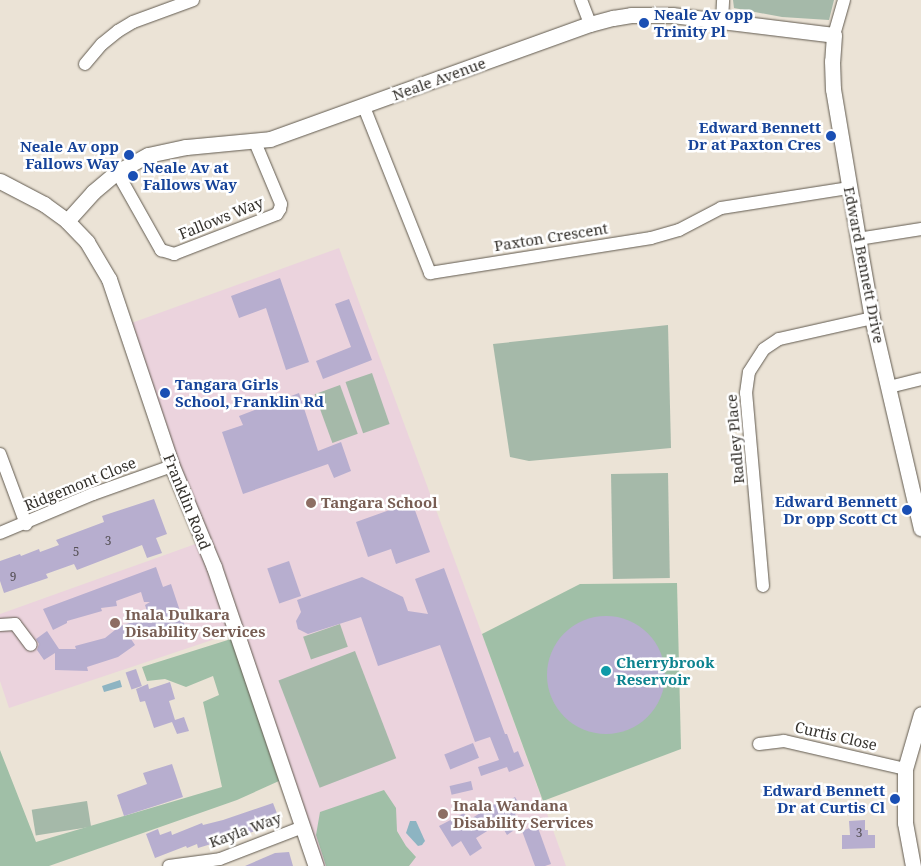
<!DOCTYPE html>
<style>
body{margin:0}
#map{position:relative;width:921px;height:866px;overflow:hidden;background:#ebe3d6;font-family:"Noto Serif",serif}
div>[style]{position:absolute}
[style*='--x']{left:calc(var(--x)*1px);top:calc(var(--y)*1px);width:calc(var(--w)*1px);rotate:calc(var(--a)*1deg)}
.education>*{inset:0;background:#ebd3dd}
.green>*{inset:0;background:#a5b9a9;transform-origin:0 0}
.forest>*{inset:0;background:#a0bfa7}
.water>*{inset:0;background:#8db4c2}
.building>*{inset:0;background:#b7aecf;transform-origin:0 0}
.round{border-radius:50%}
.roads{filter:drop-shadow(0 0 1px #615a4f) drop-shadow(0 0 1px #615a4f)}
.minor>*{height:12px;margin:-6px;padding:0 6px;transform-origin:6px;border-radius:6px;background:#fff}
.tertiary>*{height:15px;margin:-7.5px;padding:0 7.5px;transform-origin:7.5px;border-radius:7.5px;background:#fff}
.dots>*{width:14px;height:14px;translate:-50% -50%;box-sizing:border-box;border:2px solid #fff;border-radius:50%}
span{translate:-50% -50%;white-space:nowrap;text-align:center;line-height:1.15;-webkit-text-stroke:5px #fff;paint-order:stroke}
.number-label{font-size:12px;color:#565156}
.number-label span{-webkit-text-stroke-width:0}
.transit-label{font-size:15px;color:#164399;font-weight:700}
.left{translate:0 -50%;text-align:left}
.right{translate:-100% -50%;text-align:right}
.street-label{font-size:15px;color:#35322d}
.education-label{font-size:15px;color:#785e54;font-weight:700}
.culture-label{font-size:15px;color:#0d838f;font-weight:700}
</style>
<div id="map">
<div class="education">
<div style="clip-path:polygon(339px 248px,482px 634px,566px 866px,316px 866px,126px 325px)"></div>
<div style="clip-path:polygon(201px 542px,233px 633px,9px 708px,0 681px,0 614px)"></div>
</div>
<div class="green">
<div style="clip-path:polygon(733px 0,834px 0,829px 20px,782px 17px,734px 8px)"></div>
<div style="clip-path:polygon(668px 325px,671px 448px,529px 461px,510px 457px,493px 344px)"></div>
<div style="left:372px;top:373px;width:54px;height:28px;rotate:71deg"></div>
<div style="left:340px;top:385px;width:52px;height:27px;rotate:70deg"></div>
<div style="left:668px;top:473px;width:105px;height:57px;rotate:89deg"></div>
<div style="left:340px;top:624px;width:24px;height:39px;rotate:71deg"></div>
<div style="left:355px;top:651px;width:115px;height:82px;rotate:69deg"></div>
<div style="left:87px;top:801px;width:26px;height:56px;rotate:81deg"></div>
</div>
<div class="forest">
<div style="clip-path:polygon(677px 583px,681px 749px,543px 801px,482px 634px,580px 584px)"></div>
<div style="clip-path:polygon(231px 639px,279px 781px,237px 800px,49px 866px,0 866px,0 750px,36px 842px,222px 787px,203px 702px,219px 695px,213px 676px,186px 687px,165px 679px,147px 681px,142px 667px)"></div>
<div style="clip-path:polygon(384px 790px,396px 808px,397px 831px,406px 846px,416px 857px,409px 866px,326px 866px,316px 835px,320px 812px)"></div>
</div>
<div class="water">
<div style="clip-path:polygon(120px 680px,122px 687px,104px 692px,102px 686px)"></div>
<div style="clip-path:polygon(410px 821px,416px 821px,425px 841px,422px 845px,418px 846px,406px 833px)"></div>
</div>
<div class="building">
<div style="clip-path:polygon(280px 278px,309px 362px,286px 370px,266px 308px,239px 318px,231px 296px)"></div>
<div style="clip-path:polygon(349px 299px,372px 360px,323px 379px,316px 361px,351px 347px,335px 304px)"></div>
<div style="clip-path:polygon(299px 393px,318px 451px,341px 442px,351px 471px,334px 478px,328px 464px,243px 494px,222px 432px,243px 425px,239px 416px)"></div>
<div style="clip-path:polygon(154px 499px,167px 534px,156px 538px,162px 553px,147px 558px,142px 545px,77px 570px,74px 564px,46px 574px,48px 578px,4px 593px,0 581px,0 561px,20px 554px,21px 556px,39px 549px,40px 552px,59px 545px,56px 540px,104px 522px,102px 516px)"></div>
<div style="clip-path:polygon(412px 502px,430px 552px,396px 564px,391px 549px,368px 557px,356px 522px)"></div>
<div style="left:289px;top:561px;width:37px;height:23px;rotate:71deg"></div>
<div style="clip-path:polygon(156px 567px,163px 587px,171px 584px,185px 626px,156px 636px,131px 639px,135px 645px,118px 657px,87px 667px,88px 671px,55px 670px,55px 653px,44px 660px,37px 650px,39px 644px,36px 639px,47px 631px,59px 649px,76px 649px,75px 646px,105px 638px,120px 626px,149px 617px,145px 605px,150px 602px,144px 602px,141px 592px,116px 601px,117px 606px,101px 608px,102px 611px,67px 621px,67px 623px,53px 630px,43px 609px)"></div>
<div style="clip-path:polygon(444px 568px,505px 734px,507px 734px,514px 753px,518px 751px,524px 766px,509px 772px,507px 767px,481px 776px,478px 767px,499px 760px,490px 737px,475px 742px,440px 645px,378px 666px,361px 617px,308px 634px,298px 629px,296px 621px,301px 612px,297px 600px,362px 577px,403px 597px,408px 611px,428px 614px,415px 579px)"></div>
<div class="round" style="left:547px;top:616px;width:118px;height:118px"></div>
<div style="left:136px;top:669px;width:18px;height:11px;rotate:71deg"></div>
<div style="clip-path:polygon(170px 682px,175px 699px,169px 701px,175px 720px,184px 717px,189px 731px,177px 734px,172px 722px,154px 728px,145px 701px,140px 702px,136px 689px,148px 684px,149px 689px)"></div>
<div style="left:473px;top:743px;width:16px;height:31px;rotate:68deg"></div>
<div style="clip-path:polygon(172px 764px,183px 797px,124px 816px,117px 795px,147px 784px,143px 773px)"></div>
<div style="left:471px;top:781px;width:9px;height:22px;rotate:77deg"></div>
<div style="clip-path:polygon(515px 797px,523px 810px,515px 814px,522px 825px,507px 835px,500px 823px,476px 838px,482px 848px,470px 856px,461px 841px,452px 847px,439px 826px,464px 813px,469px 820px,504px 798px,506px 802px)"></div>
<div style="clip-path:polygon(273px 803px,281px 824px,274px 827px,270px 824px,262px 831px,260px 829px,225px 843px,221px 841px,198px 848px,197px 844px,187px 848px,186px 846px,155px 858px,146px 834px,158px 829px,160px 835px,171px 831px,172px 835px,202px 823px,203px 825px,223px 820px)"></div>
<div style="clip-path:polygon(865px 820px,865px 830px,868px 830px,868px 835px,875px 835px,875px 848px,842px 849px,842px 835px,850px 835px,849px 821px)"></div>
<div style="clip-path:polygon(537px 825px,551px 864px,545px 866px,535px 866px,522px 831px)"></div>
<div style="clip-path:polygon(289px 852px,293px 866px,245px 866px,275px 853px)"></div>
</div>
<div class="roads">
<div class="minor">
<div style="--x:581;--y:0;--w:26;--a:69"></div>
<div style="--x:722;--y:21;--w:21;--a:-87"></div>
<div style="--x:834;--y:35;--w:36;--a:-74"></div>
<div style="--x:85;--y:64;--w:26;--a:-50"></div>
<div style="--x:102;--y:44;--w:21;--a:-39"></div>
<div style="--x:118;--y:31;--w:17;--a:-31"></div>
<div style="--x:133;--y:22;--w:64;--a:-20.1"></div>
<div style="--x:364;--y:107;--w:179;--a:68.3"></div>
<div style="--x:430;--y:273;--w:224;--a:-9"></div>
<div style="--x:651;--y:238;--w:29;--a:-16"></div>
<div style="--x:679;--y:230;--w:47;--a:-27.6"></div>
<div style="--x:721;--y:208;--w:130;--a:-8.9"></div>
<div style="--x:117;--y:172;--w:90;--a:60.6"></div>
<div style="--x:161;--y:250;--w:14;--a:17"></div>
<div style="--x:174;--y:254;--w:110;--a:-21.2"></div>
<div style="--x:277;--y:214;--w:6;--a:-59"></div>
<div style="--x:280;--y:209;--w:5;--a:-79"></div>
<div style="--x:281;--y:204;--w:67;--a:-112.8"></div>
<div style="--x:858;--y:239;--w:64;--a:-9"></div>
<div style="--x:889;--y:387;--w:33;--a:-14"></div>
<div style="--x:0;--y:454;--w:75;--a:69.6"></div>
<div style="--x:0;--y:533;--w:101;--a:-22.8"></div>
<div style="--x:93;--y:494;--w:84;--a:-19.5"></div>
<div style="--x:763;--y:586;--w:194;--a:-95"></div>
<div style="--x:746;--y:393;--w:21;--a:-82"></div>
<div style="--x:749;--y:372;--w:27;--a:-57"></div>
<div style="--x:764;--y:349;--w:18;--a:-34"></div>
<div style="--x:779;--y:339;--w:95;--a:-12.7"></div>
<div style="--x:0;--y:625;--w:15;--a:-4"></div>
<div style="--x:15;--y:624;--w:26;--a:53"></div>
<div style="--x:759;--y:744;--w:25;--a:-7"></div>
<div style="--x:784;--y:741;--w:124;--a:13"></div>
<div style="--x:169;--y:866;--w:51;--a:-7.8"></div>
<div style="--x:220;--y:859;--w:89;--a:-21.1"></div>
</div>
<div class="tertiary">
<div style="--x:0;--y:181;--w:50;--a:27.6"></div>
<div style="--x:44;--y:204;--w:29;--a:36"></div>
<div style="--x:67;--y:221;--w:29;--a:46"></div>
<div style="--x:87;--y:242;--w:43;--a:59.3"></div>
<div style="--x:109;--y:279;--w:197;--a:71.4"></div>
<div style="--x:172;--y:466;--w:109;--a:67.4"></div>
<div style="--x:214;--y:567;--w:316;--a:71.2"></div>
<div style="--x:67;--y:221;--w:39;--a:-48"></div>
<div style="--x:93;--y:192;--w:31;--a:-40"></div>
<div style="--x:117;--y:172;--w:35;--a:-29"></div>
<div style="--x:148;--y:155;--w:39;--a:-12"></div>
<div style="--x:186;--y:147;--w:84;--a:-5.4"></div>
<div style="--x:270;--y:139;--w:340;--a:-19.8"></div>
<div style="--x:590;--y:24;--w:24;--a:-15"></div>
<div style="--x:613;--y:18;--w:18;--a:-9"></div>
<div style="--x:631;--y:15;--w:41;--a:0"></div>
<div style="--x:672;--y:15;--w:163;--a:7"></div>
<div style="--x:834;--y:35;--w:26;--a:94"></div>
<div style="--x:832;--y:61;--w:28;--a:88"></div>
<div style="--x:833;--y:89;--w:152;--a:80.5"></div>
<div style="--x:858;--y:239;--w:80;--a:80"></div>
<div style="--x:872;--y:318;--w:216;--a:76.9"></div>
<div style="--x:913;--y:866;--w:44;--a:-100.5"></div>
<div style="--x:905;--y:823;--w:54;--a:-90"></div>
<div style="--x:905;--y:769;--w:57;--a:-73.8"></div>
</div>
</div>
<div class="dots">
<div style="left:644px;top:23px;background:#1a4fb4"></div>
<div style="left:831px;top:136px;background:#1a4fb4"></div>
<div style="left:129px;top:155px;background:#1a4fb4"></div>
<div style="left:133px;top:176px;background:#1a4fb4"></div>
<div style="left:165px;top:393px;background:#1a4fb4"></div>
<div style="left:311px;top:503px;background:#8d6e63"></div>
<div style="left:907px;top:510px;background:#1a4fb4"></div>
<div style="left:115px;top:623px;background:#8d6e63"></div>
<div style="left:606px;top:671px;background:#0f9aa8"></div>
<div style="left:895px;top:799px;background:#1a4fb4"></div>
<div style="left:443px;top:814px;background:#8d6e63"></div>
</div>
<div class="number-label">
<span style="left:108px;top:541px">3</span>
<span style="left:76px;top:552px">5</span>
<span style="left:13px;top:577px">9</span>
<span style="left:859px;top:833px">3</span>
</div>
<div class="transit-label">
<span class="left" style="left:654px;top:23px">Neale Av opp<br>Trinity Pl</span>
<span class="right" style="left:821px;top:136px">Edward Bennett<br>Dr at Paxton Cres</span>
<span class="right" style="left:119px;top:155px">Neale Av opp<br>Fallows Way</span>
<span class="left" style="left:143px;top:176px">Neale Av at<br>Fallows Way</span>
<span class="left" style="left:175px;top:393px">Tangara Girls<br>School, Franklin Rd</span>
<span class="right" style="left:897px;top:510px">Edward Bennett<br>Dr opp Scott Ct</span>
<span class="right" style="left:885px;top:799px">Edward Bennett<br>Dr at Curtis Cl</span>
</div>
<div class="street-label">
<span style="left:439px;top:79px;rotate:-20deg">Neale Avenue</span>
<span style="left:221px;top:218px;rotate:-22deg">Fallows Way</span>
<span style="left:551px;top:237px;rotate:-9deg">Paxton Crescent</span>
<span style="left:864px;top:265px;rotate:79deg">Edward Bennett Drive</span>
<span style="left:735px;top:439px;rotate:-95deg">Radley Place</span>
<span style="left:80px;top:484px;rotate:-22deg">Ridgemont Close</span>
<span style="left:187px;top:502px;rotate:68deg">Franklin Road</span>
<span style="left:836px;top:736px;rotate:13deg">Curtis Close</span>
<span style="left:245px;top:830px;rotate:-20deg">Kayla Way</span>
</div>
<div class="education-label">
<span class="left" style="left:321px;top:503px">Tangara School</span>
<span class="left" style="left:125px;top:623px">Inala Dulkara<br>Disability Services</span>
<span class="left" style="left:453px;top:814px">Inala Wandana<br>Disability Services</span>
</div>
<div class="culture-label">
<span class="left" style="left:616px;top:671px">Cherrybrook<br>Reservoir</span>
</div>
</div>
